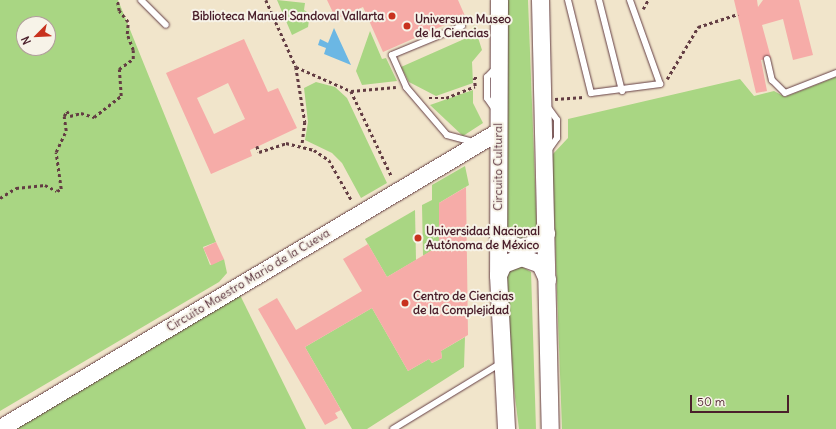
<!DOCTYPE html>
<meta charset="utf-8">
<style>
body{margin:0}
#map{position:relative;width:836px;height:429px;overflow:hidden;background:#f1e5cb;font-family:Delius,sans-serif}
div>[style]{position:absolute}
[style*='--x']{left:calc(var(--x)*1px);top:calc(var(--y)*1px);width:calc(var(--w)*1px);rotate:calc(var(--a)*1deg)}
.green>*{inset:0;background:#a9d683}
.water>*{inset:0;background:#6bb7e4}
.building>*{inset:0;background:#f6aca8;transform-origin:0 0}
.path>*{height:2.5px;margin-top:-1.25px;transform-origin:0;background:repeating-linear-gradient(90deg,#633d43 0 3px,transparent 0 6px)}
.roads{filter:drop-shadow(0 0 1px #633d43) drop-shadow(0 0 1px #633d43)}
.lane>*{height:6px;margin:-3px;padding:0 3px;transform-origin:3px;border-radius:3px;background:#fff}
.secondary>*{height:17px;margin:-8.5px;padding:0 8.5px;transform-origin:8.5px;border-radius:8.5px;background:#fff}
.dots>*{width:11px;height:11px;translate:-50% -50%;box-sizing:border-box;border:2px solid #f7f3e8;border-radius:50%}
span{translate:-50% -50%;white-space:nowrap;text-align:center;line-height:1.15;-webkit-text-stroke:4px #f7f3e8;paint-order:stroke}
.poi-label{font-size:12px;color:#4a1f2b;font-weight:700}
.right{translate:-100% -50%;text-align:right}
.left{translate:0 -50%;text-align:left}
.street-label{font-size:12px;color:#4a1f2b}
.north{position:absolute;left:16px;top:16px;width:40px;height:40px;box-sizing:border-box;background:#f7f3e8;border:1px solid #b29e9c;border-radius:50%;rotate:246deg;font-size:11px;font-weight:700;line-height:16px;text-align:center;color:#4a1f2b}
.north::after{content:'';display:block;margin:auto;width:14px;height:18px;background:#c8321e;clip-path:polygon(50% 0,100% 100%,50% 72%,0 100%)}
.scale{position:absolute;left:690px;top:395px;width:99px;height:18px;box-sizing:border-box;border:2px solid #4a1f2b;border-top:0;padding-left:5px;font-size:12px;line-height:14px;white-space:nowrap;color:#4a1f2b;-webkit-text-stroke:3px #f7f3e8;paint-order:stroke}
</style>
<div id="map">
<div class="green">
<div style="clip-path:polygon(evenodd,0 0,118px 0,216px 242px,203px 247px,210px 265px,224px 259px,227px 273px,219px 282px,0 411px,0 0,24px 24px,48px 24px,48px 48px,24px 48px,24px 24px)"></div>
<div style="clip-path:polygon(277px 0,305px 3px,304px 10px,310px 14px,308px 27px,292px 35px)"></div>
<div style="clip-path:polygon(505px 0,528px 0,537px 234px,528px 243px,514px 241px,504px 228px)"></div>
<div style="clip-path:polygon(474px 25px,482px 50px,472px 62px,473px 83px,436px 96px,409px 82px,401px 67px,471px 36px)"></div>
<div style="clip-path:polygon(370px 31px,382px 59px,386px 58px,397px 81px,362px 85px,356px 71px)"></div>
<div style="clip-path:polygon(836px 77px,836px 429px,562px 429px,552px 155px,568px 138px,568px 119px,740px 79px,754px 96px,774px 91px,785px 97px)"></div>
<div style="clip-path:polygon(316px 82px,335px 87px,347px 98px,387px 183px,361px 198px,342px 163px,332px 153px,305px 140px,308px 122px,304px 88px)"></div>
<div style="clip-path:polygon(473px 90px,473px 103px,483px 123px,463px 136px,430px 105px)"></div>
<div style="clip-path:polygon(465px 166px,469px 185px,439px 203px,439px 246px,423px 256px,422px 205px,432px 200px,432px 185px)"></div>
<div style="clip-path:polygon(415px 210px,416px 260px,387px 277px,365px 239px)"></div>
<div style="clip-path:polygon(519px 265px,531px 272px,536px 429px,519px 429px,514px 389px,506px 274px)"></div>
<div style="clip-path:polygon(240px 295px,306px 429px,14px 429px)"></div>
<div style="clip-path:polygon(372px 308px,408px 371px,429px 359px,432px 363px,442px 358px,441px 351px,465px 337px,464px 367px,367px 429px,352px 429px,305px 347px)"></div>
</div>
<div class="water">
<div style="clip-path:polygon(334px 28px,351px 65px,324px 54px,326px 48px,318px 45px,320px 39px,328px 43px)"></div>
</div>
<div class="building">
<div style="clip-path:polygon(327px 0,458px 0,465px 16px,383px 52px,363px 7px,336px 19px)"></div>
<div style="clip-path:polygon(734px 0,757px 0,758px 7px,763px 0,799px 0,813px 55px,793px 60px,783px 19px,762px 25px,771px 58px,761px 60px,767px 91px,756px 93px)"></div>
<div style="clip-path:polygon(evenodd,244px 39px,268px 92px,278px 88px,297px 128px,250px 150px,252px 156px,211px 174px,166px 73px,244px 39px,228px 83px,245px 119px,214px 134px,197px 98px,228px 83px)"></div>
<div style="clip-path:polygon(466px 187px,468px 335px,441px 351px,442px 358px,432px 363px,429px 359px,408px 371px,372px 308px,305px 347px,341px 410px,335px 413px,338px 418px,325px 425px,258px 309px,277px 298px,296px 330px,362px 291px,343px 259px,368px 244px,387px 277px,439px 246px,439px 203px)"></div>
<div style="left:216px;top:242px;width:19px;height:14px;rotate:65deg"></div>
</div>
<div class="path">
<div style="--x:266;--y:0;--w:73;--a:65.9"></div>
<div style="--x:296;--y:67;--w:60;--a:23.6"></div>
<div style="--x:351;--y:91;--w:95;--a:64.5"></div>
<div style="--x:643;--y:9;--w:10;--a:-61"></div>
<div style="--x:296;--y:67;--w:56;--a:80.7"></div>
<div style="--x:305;--y:122;--w:23;--a:97"></div>
<div style="--x:667;--y:79;--w:61;--a:-59.2"></div>
<div style="--x:698;--y:27;--w:42;--a:-18"></div>
<div style="--x:351;--y:91;--w:45;--a:-5.1"></div>
<div style="--x:429;--y:98;--w:17;--a:0"></div>
<div style="--x:446;--y:98;--w:31;--a:-22"></div>
<div style="--x:475;--y:86;--w:8;--a:-97"></div>
<div style="--x:474;--y:78;--w:5;--a:0"></div>
<div style="--x:555;--y:99;--w:29;--a:-4"></div>
<div style="--x:257;--y:146;--w:6;--a:72"></div>
<div style="--x:259;--y:152;--w:28;--a:-18"></div>
<div style="--x:286;--y:143;--w:29;--a:14"></div>
<div style="--x:314;--y:150;--w:18;--a:34"></div>
<div style="--x:329;--y:160;--w:47;--a:60.7"></div>
<div style="--x:0;--y:198;--w:19;--a:-32"></div>
<div style="--x:16;--y:188;--w:29;--a:-6"></div>
<div style="--x:45;--y:185;--w:13;--a:27"></div>
<div style="--x:57;--y:191;--w:4;--a:-27"></div>
<div style="--x:61;--y:189;--w:37;--a:-98"></div>
<div style="--x:56;--y:152;--w:23;--a:-65"></div>
<div style="--x:66;--y:131;--w:15;--a:-98"></div>
<div style="--x:64;--y:116;--w:6;--a:-59"></div>
<div style="--x:67;--y:111;--w:6;--a:59"></div>
<div style="--x:70;--y:116;--w:11;--a:-15"></div>
<div style="--x:81;--y:113;--w:14;--a:17"></div>
<div style="--x:94;--y:117;--w:34;--a:-38"></div>
<div style="--x:121;--y:96;--w:27;--a:-94"></div>
<div style="--x:119;--y:69;--w:17;--a:-36"></div>
<div style="--x:133;--y:59;--w:9;--a:-90"></div>
<div style="--x:133;--y:50;--w:17;--a:-111"></div>
<div style="--x:127;--y:34;--w:12;--a:-85"></div>
<div style="--x:128;--y:22;--w:14;--a:-129"></div>
<div style="--x:119;--y:11;--w:11;--a:-100"></div>
</div>
<div class="roads">
<div class="lane">
<div style="--x:141;--y:0;--w:35;--a:45"></div>
<div style="--x:568;--y:0;--w:96;--a:76.1"></div>
<div style="--x:591;--y:93;--w:70;--a:-7.4"></div>
<div style="--x:660;--y:84;--w:89;--a:-109.7"></div>
<div style="--x:599;--y:0;--w:94;--a:75.8"></div>
<div style="--x:462;--y:26;--w:76;--a:157.5"></div>
<div style="--x:392;--y:55;--w:35;--a:66"></div>
<div style="--x:406;--y:87;--w:63;--a:49.5"></div>
<div style="--x:447;--y:135;--w:27;--a:15"></div>
<div style="--x:767;--y:59;--w:22;--a:77"></div>
<div style="--x:772;--y:80;--w:18;--a:45"></div>
<div style="--x:785;--y:93;--w:55;--a:-21.4"></div>
<div style="--x:547;--y:106;--w:17;--a:54"></div>
<div style="--x:557;--y:120;--w:18;--a:90"></div>
<div style="--x:557;--y:138;--w:16;--a:125"></div>
<div style="--x:494;--y:108;--w:12;--a:-125"></div>
<div style="--x:487;--y:98;--w:21;--a:-90"></div>
<div style="--x:487;--y:77;--w:11;--a:-45"></div>
<div style="--x:393;--y:429;--w:127;--a:-31.4"></div>
</div>
<div class="secondary">
<div style="--x:499;--y:0;--w:275;--a:90.2"></div>
<div style="--x:498;--y:275;--w:154;--a:87"></div>
<div style="--x:540;--y:0;--w:429;--a:88.7"></div>
<div style="--x:498;--y:232;--w:13;--a:48"></div>
<div style="--x:507;--y:242;--w:13;--a:23"></div>
<div style="--x:519;--y:247;--w:19;--a:-12"></div>
<div style="--x:538;--y:243;--w:13;--a:-51"></div>
<div style="--x:498;--y:275;--w:12;--a:-66"></div>
<div style="--x:503;--y:264;--w:19;--a:-21"></div>
<div style="--x:521;--y:257;--w:20;--a:20"></div>
<div style="--x:540;--y:264;--w:17;--a:65"></div>
<div style="--x:0;--y:428;--w:578;--a:-30.78"></div>
</div>
</div>
<div class="dots">
<div style="left:392px;top:16px;background:#c8321e"></div>
<div style="left:407px;top:26px;background:#c8321e"></div>
<div style="left:418px;top:238px;background:#c8321e"></div>
<div style="left:405px;top:303px;background:#c8321e"></div>
</div>
<div class="poi-label">
<span class="right" style="left:384px;top:16px">Biblioteca Manuel Sandoval Vallarta</span>
<span class="left" style="left:415px;top:26px">Universum Museo<br>de la Ciencias</span>
<span class="left" style="left:426px;top:238px">Universidad Nacional<br>Autónoma de México</span>
<span class="left" style="left:413px;top:303px">Centro de Ciencias<br>de la Complejidad</span>
</div>
<div class="street-label">
<span style="left:498px;top:167px;rotate:-90deg">Circuito Cultural</span>
<span style="left:248px;top:280px;rotate:-31deg">Circuito Maestro Mario de la Cueva</span>
</div>
<div class="north">N</div>
<div class="scale">50 m</div>
</div>
